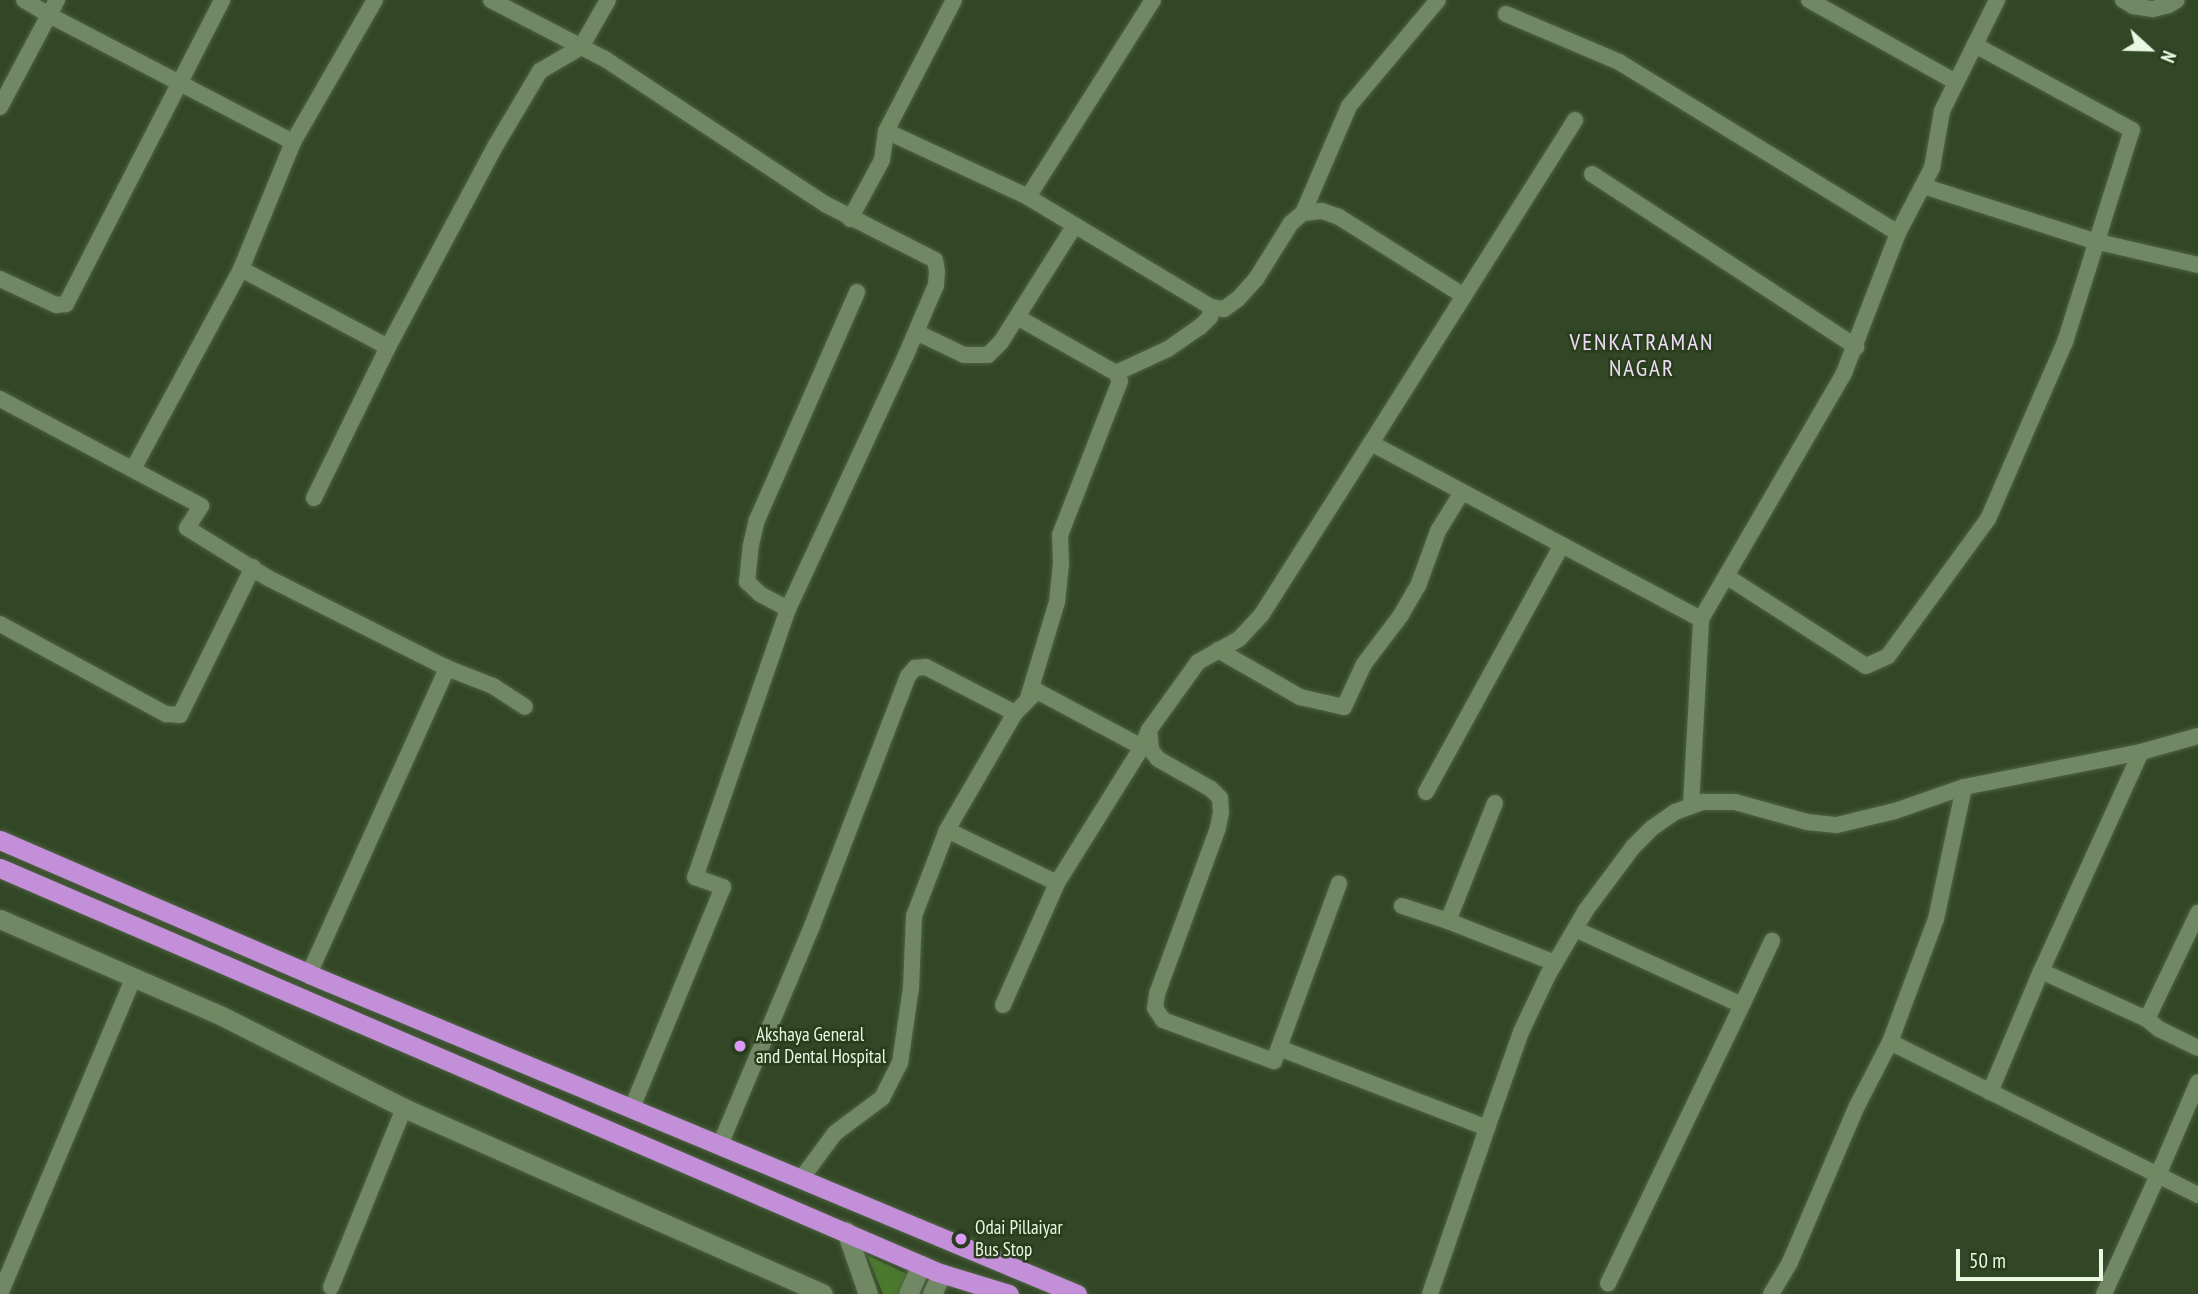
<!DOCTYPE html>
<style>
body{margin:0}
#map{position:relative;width:2198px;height:1294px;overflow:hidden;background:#324725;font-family:"PT Sans Narrow",sans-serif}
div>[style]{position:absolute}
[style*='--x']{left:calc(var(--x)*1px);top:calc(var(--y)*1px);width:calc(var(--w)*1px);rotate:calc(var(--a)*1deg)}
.green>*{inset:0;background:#4b792d}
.roads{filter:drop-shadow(0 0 2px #4f6244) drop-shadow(0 0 2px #4f6244)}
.minor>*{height:16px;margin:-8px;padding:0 8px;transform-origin:8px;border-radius:8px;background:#708863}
.tertiary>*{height:19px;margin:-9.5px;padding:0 9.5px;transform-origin:9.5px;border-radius:9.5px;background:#708863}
.secondary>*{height:19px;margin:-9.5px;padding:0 9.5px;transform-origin:9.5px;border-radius:9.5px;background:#708863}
.trunk>*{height:19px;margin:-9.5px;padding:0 9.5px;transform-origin:9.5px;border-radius:9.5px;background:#c28fd8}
.dots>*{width:19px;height:19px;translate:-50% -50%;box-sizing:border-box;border:4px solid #283d1b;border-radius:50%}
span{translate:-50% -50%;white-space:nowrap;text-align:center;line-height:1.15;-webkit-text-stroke:5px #283d1b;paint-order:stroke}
.poi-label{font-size:19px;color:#eaf7e3}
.left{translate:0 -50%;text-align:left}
.quarter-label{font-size:23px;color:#eedcf7;letter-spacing:2px}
.north{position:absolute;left:2114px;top:14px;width:70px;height:70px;-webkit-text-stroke:5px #283d1b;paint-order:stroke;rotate:112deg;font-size:19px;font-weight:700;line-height:28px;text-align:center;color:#eaf7e3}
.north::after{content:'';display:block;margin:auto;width:24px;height:32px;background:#eaf7e3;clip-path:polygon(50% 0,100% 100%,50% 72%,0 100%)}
.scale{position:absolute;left:1956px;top:1249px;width:147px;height:32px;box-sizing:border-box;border:4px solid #eaf7e3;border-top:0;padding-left:9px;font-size:21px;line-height:24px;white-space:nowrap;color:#eaf7e3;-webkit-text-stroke:5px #283d1b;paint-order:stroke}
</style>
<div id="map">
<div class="green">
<div style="clip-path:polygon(867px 1255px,909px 1275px,899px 1294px,883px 1294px)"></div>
</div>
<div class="roads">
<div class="minor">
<div style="--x:24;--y:0;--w:29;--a:31"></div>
<div style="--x:49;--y:15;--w:17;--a:-62"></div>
<div style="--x:491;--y:0;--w:128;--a:27.4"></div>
<div style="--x:605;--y:59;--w:263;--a:33.4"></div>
<div style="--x:825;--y:204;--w:123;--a:27"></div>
<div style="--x:935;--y:260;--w:11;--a:80"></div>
<div style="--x:937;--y:271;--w:14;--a:94"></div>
<div style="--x:936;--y:285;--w:76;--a:113.2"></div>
<div style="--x:906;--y:355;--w:280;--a:114.9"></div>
<div style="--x:788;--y:609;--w:284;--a:109.1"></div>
<div style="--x:695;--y:877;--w:30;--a:20"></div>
<div style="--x:723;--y:887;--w:239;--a:112.4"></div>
<div style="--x:954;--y:0;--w:148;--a:117.4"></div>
<div style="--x:886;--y:131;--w:157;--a:24.9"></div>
<div style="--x:1028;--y:197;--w:233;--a:-57.6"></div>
<div style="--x:1809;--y:0;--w:168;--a:29.2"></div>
<div style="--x:2123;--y:0;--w:12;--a:31"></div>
<div style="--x:2133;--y:6;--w:20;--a:9"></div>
<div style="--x:2153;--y:9;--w:16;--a:-14"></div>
<div style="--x:2169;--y:5;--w:9;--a:-32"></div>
<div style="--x:1506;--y:14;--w:123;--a:23"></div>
<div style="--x:1619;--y:62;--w:327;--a:31.5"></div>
<div style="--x:0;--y:107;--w:104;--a:-62"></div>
<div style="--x:49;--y:15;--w:275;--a:27.5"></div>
<div style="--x:1592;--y:174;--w:316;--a:33.2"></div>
<div style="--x:1923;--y:186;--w:180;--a:17.8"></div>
<div style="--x:2094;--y:241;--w:107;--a:13"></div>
<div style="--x:1303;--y:213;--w:116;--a:-66.7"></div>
<div style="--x:1349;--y:106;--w:138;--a:-50"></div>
<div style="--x:850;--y:219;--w:67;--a:-61.5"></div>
<div style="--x:882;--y:160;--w:29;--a:-82"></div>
<div style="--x:241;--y:269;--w:166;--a:28"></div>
<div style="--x:0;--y:279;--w:62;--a:24.9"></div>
<div style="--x:56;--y:305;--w:10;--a:-6"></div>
<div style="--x:66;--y:304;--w:342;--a:-62.8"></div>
<div style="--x:1211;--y:307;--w:13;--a:9"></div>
<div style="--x:1224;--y:309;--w:17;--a:-36"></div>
<div style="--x:1238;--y:299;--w:27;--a:-48"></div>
<div style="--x:1256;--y:279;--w:66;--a:-58"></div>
<div style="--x:1291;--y:223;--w:16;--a:-40"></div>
<div style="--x:1303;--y:213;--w:19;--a:-6"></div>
<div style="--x:1322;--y:211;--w:18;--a:19"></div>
<div style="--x:1339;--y:217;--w:148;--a:32.3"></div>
<div style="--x:1017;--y:317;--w:114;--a:29.5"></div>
<div style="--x:916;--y:332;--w:53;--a:25.6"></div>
<div style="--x:964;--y:355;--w:24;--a:0"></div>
<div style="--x:988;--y:355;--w:18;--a:-45"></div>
<div style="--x:1001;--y:342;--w:138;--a:-57.7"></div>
<div style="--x:0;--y:399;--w:228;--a:28"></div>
<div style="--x:201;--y:506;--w:26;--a:122"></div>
<div style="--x:187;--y:528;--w:95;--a:31.7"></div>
<div style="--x:268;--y:578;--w:200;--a:26.7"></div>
<div style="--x:447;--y:668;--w:49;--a:21.4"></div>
<div style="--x:493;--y:686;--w:38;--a:33"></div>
<div style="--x:1371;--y:443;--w:382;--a:-57.7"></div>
<div style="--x:133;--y:469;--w:227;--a:-61.6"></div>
<div style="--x:241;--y:269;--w:137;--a:-67.7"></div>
<div style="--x:293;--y:142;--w:164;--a:-60"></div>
<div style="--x:314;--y:498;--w:168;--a:-63.9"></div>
<div style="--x:388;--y:347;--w:229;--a:-61.9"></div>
<div style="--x:496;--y:145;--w:86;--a:-59.3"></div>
<div style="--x:540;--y:71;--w:48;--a:-30.3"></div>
<div style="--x:581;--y:47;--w:54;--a:-60.1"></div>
<div style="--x:1726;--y:576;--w:166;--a:32.7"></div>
<div style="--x:1866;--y:666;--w:24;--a:-24"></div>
<div style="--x:1888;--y:656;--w:170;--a:-53.9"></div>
<div style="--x:1988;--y:519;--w:193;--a:-66.5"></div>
<div style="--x:2065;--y:342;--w:222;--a:-72.5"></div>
<div style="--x:2132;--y:130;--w:179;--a:-151.6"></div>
<div style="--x:788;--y:609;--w:32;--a:-152"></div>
<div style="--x:760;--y:594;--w:18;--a:-137"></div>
<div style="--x:747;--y:582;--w:37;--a:-84"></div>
<div style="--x:751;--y:545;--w:26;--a:-77"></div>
<div style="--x:757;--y:520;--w:249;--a:-66.3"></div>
<div style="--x:0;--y:624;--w:189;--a:28.5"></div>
<div style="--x:166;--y:714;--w:14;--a:4"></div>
<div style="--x:180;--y:715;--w:165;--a:-63.7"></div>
<div style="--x:1218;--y:650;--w:95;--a:29.8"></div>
<div style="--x:1300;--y:697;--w:45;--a:12.8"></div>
<div style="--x:1344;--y:707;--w:47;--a:-65.1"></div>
<div style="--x:1364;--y:664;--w:61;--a:-52.9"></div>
<div style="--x:1401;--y:615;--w:34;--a:-60"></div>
<div style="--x:1418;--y:586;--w:59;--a:-70"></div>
<div style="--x:1438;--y:531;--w:46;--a:-58.4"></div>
<div style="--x:1028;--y:698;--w:100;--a:-73.2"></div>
<div style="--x:1057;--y:602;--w:39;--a:-84"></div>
<div style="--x:1061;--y:563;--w:28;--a:-92"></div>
<div style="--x:1060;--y:535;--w:165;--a:-68.7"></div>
<div style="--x:1120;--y:381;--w:9;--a:-117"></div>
<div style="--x:1116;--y:373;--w:57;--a:-24.8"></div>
<div style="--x:1168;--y:349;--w:39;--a:-35"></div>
<div style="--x:1200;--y:327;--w:14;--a:-45"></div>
<div style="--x:1210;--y:317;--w:10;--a:-84"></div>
<div style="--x:1211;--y:307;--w:214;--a:-149"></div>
<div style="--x:1149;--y:730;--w:20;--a:84"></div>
<div style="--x:1151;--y:750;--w:11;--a:52"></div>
<div style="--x:1158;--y:759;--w:61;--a:29.5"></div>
<div style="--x:1211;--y:789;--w:13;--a:45"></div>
<div style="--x:1220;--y:798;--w:14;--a:86"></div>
<div style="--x:1221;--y:812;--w:16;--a:101"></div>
<div style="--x:1218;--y:828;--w:177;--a:110.2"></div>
<div style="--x:1157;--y:994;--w:14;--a:98"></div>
<div style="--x:1155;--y:1008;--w:14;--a:56"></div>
<div style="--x:1163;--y:1020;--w:118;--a:20.3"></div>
<div style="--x:1274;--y:1061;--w:189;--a:-69.9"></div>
<div style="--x:2141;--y:752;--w:241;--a:114.5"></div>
<div style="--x:2041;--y:971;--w:116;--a:24.4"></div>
<div style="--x:2147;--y:1019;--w:16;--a:40"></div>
<div style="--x:2159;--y:1029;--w:43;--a:26"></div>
<div style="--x:1426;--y:792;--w:282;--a:-61.2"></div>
<div style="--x:1691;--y:806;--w:187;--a:-86.9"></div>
<div style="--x:947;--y:830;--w:122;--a:25.7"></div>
<div style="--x:1402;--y:906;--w:48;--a:18.1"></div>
<div style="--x:1448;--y:921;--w:127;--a:-68.3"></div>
<div style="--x:1448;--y:921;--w:115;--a:21.4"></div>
<div style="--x:1575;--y:929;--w:183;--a:24.5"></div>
<div style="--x:1742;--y:1005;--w:309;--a:115.7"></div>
<div style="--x:309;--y:974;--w:336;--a:-65.7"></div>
<div style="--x:1003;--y:1005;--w:133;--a:-66.1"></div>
<div style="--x:1057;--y:883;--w:160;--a:-58"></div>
<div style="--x:1142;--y:747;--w:18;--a:-68"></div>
<div style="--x:1149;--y:730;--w:84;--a:-54.2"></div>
<div style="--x:1198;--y:662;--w:47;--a:-29.3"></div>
<div style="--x:1239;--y:639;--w:34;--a:-47"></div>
<div style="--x:1262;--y:614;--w:203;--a:-57.5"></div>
<div style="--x:1371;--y:443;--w:374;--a:28.1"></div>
<div style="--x:1701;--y:619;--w:285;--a:-59.8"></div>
<div style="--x:1844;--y:373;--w:150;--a:-68.9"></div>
<div style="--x:1898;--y:233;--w:73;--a:-62.4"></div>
<div style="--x:1932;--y:168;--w:58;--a:-80"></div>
<div style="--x:1942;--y:111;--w:124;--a:-63.6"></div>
<div style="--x:1742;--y:1005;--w:71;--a:-64.9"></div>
<div style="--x:2147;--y:1019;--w:118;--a:-64.3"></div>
<div style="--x:1890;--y:1042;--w:299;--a:26.4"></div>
<div style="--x:2158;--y:1175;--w:101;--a:-66.7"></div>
<div style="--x:1279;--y:1048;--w:223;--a:21"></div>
<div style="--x:1487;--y:1128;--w:102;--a:-70.5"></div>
<div style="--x:1521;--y:1032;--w:63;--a:-64.7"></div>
<div style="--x:1548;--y:975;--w:75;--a:-59.7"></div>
<div style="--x:1586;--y:910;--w:79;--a:-53.3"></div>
<div style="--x:1633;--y:847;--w:27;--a:-45"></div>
<div style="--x:1652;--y:828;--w:28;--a:-35"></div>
<div style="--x:1675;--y:812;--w:30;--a:-20"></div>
<div style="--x:1703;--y:802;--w:32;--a:0"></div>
<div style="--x:1735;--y:802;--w:75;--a:15.5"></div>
<div style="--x:1807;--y:822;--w:30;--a:6"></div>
<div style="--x:1837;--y:825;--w:60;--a:-13.6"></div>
<div style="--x:1895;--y:811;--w:73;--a:-19.2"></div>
<div style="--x:1964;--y:787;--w:180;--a:-11.2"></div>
<div style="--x:2141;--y:752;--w:59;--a:-15.7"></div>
<div style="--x:1990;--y:1092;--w:131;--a:-67.1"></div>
<div style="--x:720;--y:1145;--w:238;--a:-67.2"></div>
<div style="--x:812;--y:926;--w:268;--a:-69"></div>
<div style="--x:908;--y:676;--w:11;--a:-49"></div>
<div style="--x:915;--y:668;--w:11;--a:-5"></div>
<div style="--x:926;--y:667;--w:100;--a:27.3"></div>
<div style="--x:801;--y:1179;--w:57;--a:-53.5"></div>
<div style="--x:835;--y:1133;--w:59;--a:-36.7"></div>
<div style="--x:882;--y:1098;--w:39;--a:-63"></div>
<div style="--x:900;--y:1063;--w:76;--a:-81.7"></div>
<div style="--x:911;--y:988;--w:72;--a:-87.6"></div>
<div style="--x:914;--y:916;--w:92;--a:-69"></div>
<div style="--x:947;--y:830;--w:135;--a:-59.8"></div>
<div style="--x:1015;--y:713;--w:31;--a:-45"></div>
<div style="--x:1037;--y:691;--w:119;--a:28.1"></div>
<div style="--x:331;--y:1287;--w:193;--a:-67.8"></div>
<div style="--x:0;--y:1294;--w:344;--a:-67.1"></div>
<div style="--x:1430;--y:1294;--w:176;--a:-71"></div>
<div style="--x:1771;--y:1294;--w:37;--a:-59"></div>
<div style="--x:1790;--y:1262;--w:170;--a:-66.8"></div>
<div style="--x:1857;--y:1106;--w:72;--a:-62.7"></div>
<div style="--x:1890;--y:1042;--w:131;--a:-69.5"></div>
<div style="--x:1936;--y:919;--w:135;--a:-78"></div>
<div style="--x:2104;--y:1294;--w:131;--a:-65.6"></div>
<div style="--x:2158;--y:1175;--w:45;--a:26.6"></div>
</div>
<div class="tertiary">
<div style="--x:0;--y:919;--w:242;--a:23.6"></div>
<div style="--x:222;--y:1016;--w:204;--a:26.8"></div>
<div style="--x:404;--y:1108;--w:458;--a:23.9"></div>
<div style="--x:846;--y:1231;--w:67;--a:70.8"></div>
</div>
<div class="secondary">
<div style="--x:908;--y:1294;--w:32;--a:-66"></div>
<div style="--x:932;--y:1294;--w:23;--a:-65"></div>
</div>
<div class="trunk">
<div style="--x:0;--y:840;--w:337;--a:23.4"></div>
<div style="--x:309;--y:974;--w:832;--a:22.62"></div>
<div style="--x:0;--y:868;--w:1020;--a:23.32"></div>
<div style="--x:937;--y:1272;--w:75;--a:17"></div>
</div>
</div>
<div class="dots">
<div style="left:740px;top:1046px;background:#da9af6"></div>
<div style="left:961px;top:1239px;background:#da9af6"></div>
</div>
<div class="poi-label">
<span class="left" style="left:756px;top:1046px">Akshaya General<br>and Dental Hospital</span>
<span class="left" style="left:975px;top:1239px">Odai Pillaiyar<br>Bus Stop</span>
</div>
<div class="quarter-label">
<span style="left:1642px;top:355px">VENKATRAMAN<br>NAGAR</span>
</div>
<div class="north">N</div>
<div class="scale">50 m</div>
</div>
